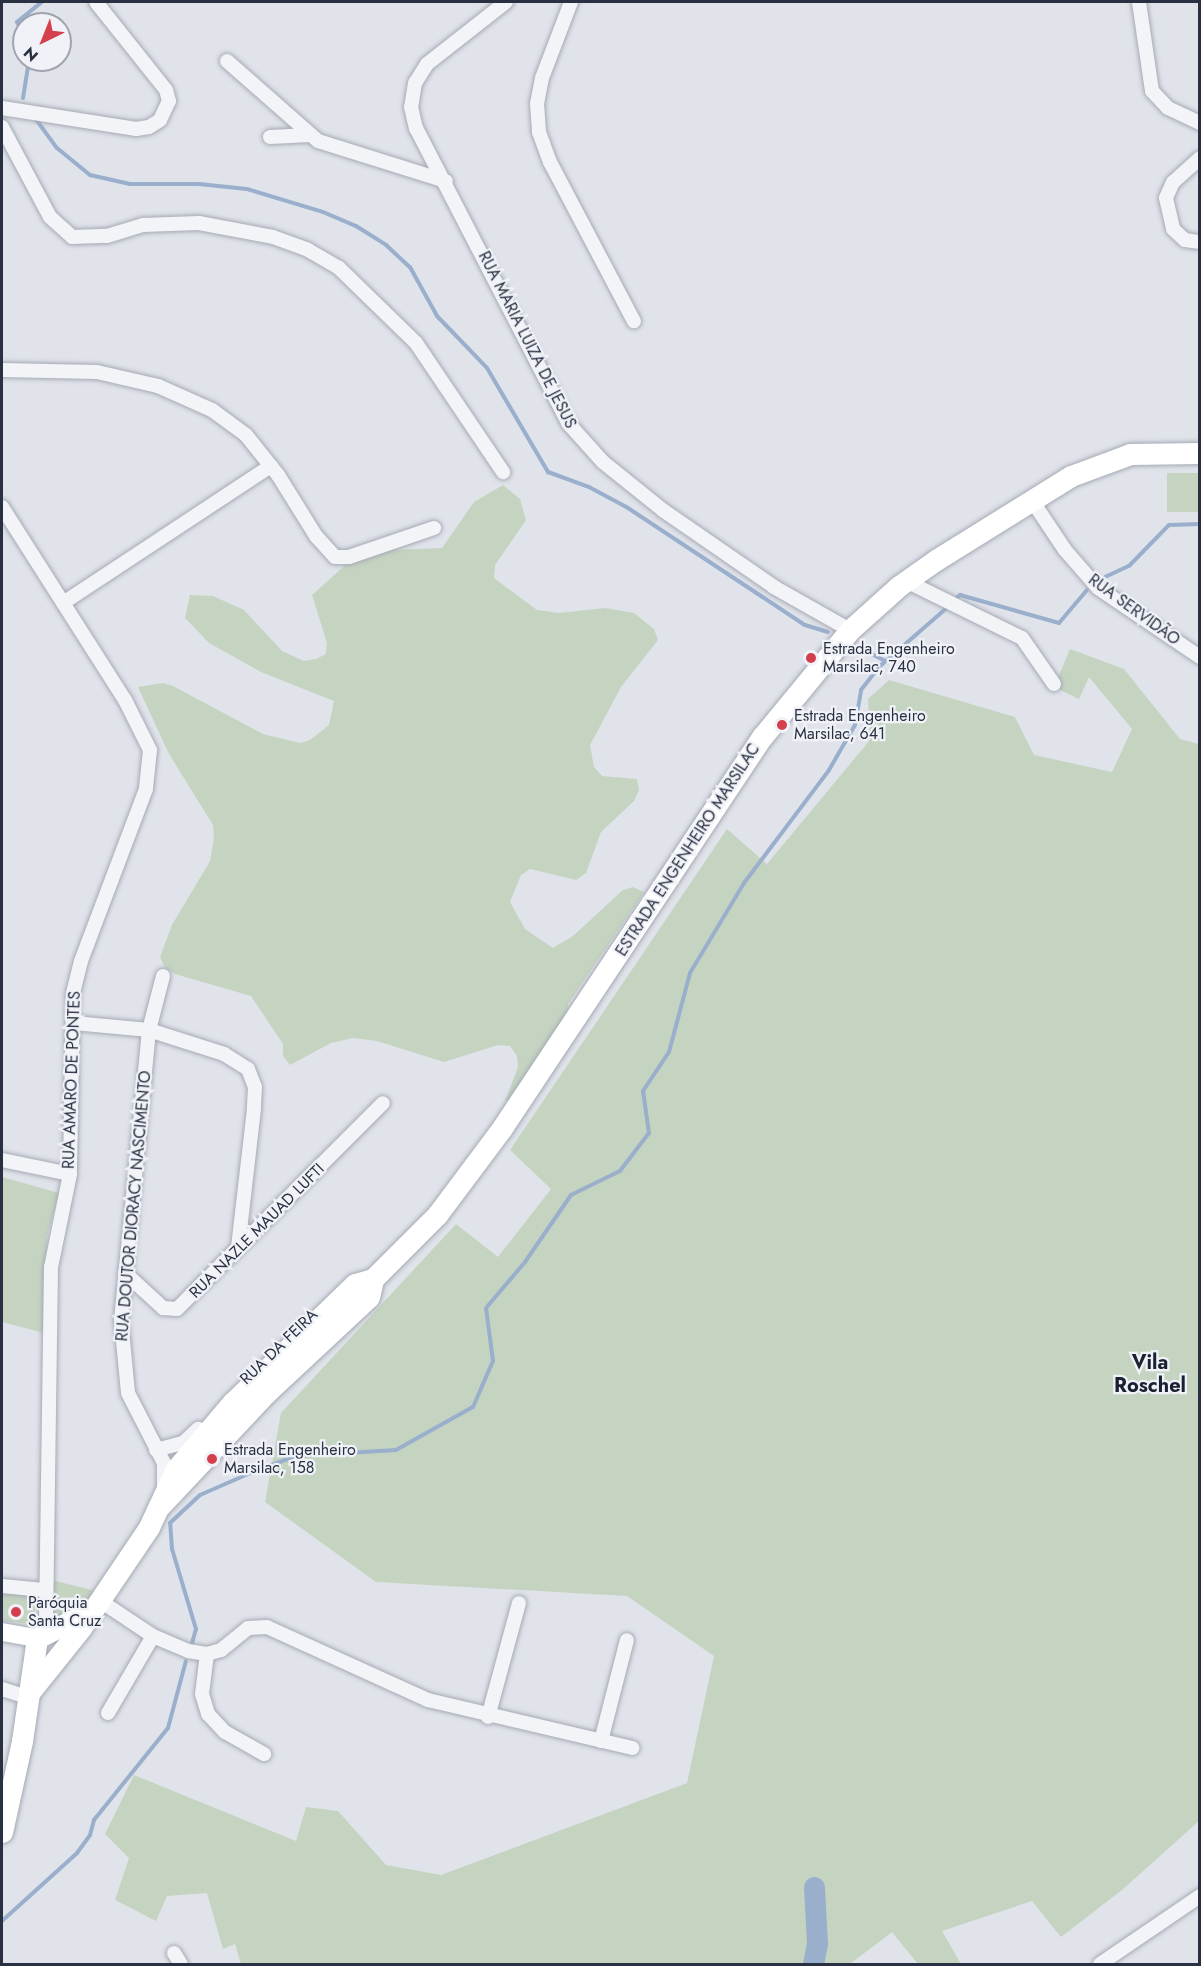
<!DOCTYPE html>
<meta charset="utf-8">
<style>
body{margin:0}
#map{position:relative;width:1201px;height:1966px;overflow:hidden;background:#e0e3ea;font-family:Jost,sans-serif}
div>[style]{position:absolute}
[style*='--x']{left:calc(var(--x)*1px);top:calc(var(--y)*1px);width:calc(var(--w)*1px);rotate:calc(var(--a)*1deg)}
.green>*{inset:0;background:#c5d4c1;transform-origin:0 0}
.stream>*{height:4px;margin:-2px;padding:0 2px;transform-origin:2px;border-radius:2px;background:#99afcc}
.river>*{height:21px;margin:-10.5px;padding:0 10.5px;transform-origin:10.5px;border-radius:10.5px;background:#99afcc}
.roads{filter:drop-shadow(0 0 2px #a5aab4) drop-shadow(0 0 2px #a5aab4)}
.street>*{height:14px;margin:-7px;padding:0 7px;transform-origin:7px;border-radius:7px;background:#f3f4f8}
.secondary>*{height:18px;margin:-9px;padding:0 9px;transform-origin:9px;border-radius:9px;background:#fff}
.primary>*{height:21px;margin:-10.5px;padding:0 10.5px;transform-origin:10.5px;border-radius:10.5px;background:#fff}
.dots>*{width:16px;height:16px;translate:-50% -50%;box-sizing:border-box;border:3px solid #f0f2f7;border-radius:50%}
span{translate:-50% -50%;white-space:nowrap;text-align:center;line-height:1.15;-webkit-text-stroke:4.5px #f0f2f7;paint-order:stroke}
.street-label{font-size:16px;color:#283042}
.poi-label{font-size:16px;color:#283042}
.left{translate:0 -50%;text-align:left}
.quarter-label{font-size:20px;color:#1a2133;font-weight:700}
.frame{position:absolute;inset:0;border:3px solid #283042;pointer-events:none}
.north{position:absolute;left:12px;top:12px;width:60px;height:60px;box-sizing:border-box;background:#f0f2f7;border:2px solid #a0a4af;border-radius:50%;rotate:223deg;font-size:16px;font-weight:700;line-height:24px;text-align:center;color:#283042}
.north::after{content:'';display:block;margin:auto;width:21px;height:27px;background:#d53f4d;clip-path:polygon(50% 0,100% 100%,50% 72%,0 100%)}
</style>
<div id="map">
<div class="green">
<div style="left:1199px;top:473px;width:39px;height:32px;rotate:90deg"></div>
<div style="clip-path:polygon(503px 485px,520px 499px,526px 520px,495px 565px,494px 578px,537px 610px,559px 613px,605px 608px,634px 613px,654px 629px,658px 640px,621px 687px,590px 745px,594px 767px,602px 776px,637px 779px,639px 790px,634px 801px,601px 832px,586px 873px,576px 880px,530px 869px,521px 875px,510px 902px,525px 929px,553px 948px,573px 936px,623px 890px,633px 887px,644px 892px,568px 1004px,569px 1015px,516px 1098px,505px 1101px,518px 1067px,517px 1056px,510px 1046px,498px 1045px,444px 1062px,377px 1041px,353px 1038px,331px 1043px,290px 1065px,283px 1056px,283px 1044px,251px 996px,175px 974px,165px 968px,160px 957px,172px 925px,210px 861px,214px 838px,213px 825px,169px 754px,138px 687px,163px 683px,173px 686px,263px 734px,300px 743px,310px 740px,329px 725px,334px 701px,261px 672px,209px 643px,185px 618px,190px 595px,213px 596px,244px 610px,282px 651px,304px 661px,316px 659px,326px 654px,327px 643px,312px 595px,361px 551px,442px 548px,474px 502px)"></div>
<div style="clip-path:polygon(1070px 649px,1124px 669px,1180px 739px,1199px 744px,1199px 1821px,1122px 1890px,1061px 1937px,1032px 1901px,942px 1931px,961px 1964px,918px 1964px,892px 1932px,850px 1964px,241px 1964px,235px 1944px,223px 1949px,207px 1893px,167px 1896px,156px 1921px,115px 1900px,129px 1858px,105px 1834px,134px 1775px,296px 1841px,306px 1807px,338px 1811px,386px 1865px,441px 1875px,687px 1783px,714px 1656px,627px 1596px,376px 1582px,265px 1502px,281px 1413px,456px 1224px,498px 1257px,551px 1189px,510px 1150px,727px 829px,767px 864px,870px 740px,868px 699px,889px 680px,1015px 717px,1034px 755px,1112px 772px,1132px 729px,1089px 677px,1079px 699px,1054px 687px)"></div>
<div style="clip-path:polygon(2px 1177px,59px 1193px,47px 1236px,44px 1333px,2px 1322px)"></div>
<div style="clip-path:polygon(51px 1580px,92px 1590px,99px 1593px,78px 1612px,50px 1627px)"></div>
<div style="clip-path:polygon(2px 1590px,36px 1595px,34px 1624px,2px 1621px)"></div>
</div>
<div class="stream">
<div style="--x:24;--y:34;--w:14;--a:-120"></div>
<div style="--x:17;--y:22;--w:32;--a:-39"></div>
<div style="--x:23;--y:98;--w:38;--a:-81"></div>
<div style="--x:35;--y:118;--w:37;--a:54"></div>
<div style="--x:57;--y:148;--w:43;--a:39.3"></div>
<div style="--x:90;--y:175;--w:41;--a:12.7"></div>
<div style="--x:130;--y:184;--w:69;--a:0"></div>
<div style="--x:199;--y:184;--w:48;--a:5.9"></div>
<div style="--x:247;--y:189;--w:79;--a:16.8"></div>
<div style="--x:323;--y:212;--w:36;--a:23"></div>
<div style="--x:356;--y:226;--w:36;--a:32"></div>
<div style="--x:386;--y:245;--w:33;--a:43"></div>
<div style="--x:410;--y:267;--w:56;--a:61.1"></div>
<div style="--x:437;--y:316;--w:72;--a:46.1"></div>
<div style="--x:487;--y:368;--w:121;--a:59.6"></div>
<div style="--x:548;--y:472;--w:44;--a:20.1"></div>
<div style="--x:589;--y:487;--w:44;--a:28.3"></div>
<div style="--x:628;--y:508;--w:212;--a:33.5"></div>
<div style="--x:805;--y:625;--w:24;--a:17"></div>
<div style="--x:1105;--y:577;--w:26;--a:-25"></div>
<div style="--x:1129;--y:566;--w:57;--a:-45.7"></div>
<div style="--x:1169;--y:525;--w:31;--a:-2"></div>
<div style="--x:954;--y:600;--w:8;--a:-40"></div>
<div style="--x:960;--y:595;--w:103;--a:15.8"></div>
<div style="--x:1059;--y:623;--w:43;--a:-49.7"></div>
<div style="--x:860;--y:648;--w:29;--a:27"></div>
<div style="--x:192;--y:1643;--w:15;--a:-74"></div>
<div style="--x:196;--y:1629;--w:84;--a:-106.7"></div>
<div style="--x:172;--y:1549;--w:26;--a:-94"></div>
<div style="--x:170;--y:1523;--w:41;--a:-43"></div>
<div style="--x:200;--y:1495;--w:60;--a:-23.6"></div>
<div style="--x:255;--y:1471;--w:44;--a:-20.1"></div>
<div style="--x:296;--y:1456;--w:100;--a:-3.4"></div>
<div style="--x:396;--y:1450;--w:88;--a:-29.2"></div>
<div style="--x:473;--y:1407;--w:50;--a:-66.5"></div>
<div style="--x:493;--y:1361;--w:53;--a:-97.5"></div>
<div style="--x:486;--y:1308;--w:60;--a:-49.7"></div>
<div style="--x:525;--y:1262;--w:81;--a:-55.5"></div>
<div style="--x:571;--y:1195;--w:55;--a:-26.1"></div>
<div style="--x:620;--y:1171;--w:48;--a:-52.7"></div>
<div style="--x:649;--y:1133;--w:42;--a:-98.1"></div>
<div style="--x:643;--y:1091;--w:47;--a:-56.3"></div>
<div style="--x:669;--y:1052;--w:82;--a:-75.1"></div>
<div style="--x:690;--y:973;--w:105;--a:-59"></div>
<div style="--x:744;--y:883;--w:141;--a:-53"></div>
<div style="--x:829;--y:770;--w:52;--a:-60"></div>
<div style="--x:855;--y:725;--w:36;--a:-80"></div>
<div style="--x:861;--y:690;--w:31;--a:-52"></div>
<div style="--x:880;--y:666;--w:91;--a:-41"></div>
<div style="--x:2;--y:1921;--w:101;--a:-42.2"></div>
<div style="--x:77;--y:1853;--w:22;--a:-54"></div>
<div style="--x:90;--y:1835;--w:16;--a:-75"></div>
<div style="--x:94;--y:1820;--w:118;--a:-51.2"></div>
<div style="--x:168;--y:1728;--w:69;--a:-75"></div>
</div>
<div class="river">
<div style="--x:813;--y:1964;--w:20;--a:-79"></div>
<div style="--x:817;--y:1944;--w:57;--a:-93"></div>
</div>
<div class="roads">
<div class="street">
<div style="--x:506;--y:2;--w:100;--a:141.9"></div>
<div style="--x:427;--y:64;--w:22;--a:122"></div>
<div style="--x:415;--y:83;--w:24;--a:99"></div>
<div style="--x:411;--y:107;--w:22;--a:77"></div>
<div style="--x:416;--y:128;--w:332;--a:62.7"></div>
<div style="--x:568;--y:423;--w:52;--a:48.1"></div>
<div style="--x:603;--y:462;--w:78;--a:38.8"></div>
<div style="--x:664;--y:511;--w:134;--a:34.6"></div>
<div style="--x:774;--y:587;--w:87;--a:29.5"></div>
<div style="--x:571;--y:2;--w:81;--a:110.9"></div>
<div style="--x:542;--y:78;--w:25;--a:101"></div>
<div style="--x:537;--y:103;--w:29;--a:86"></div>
<div style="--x:539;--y:132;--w:32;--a:70"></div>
<div style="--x:550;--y:162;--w:180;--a:62.2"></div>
<div style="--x:1139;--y:2;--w:90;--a:81.7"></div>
<div style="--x:1152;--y:91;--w:23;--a:47"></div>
<div style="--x:1168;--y:108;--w:35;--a:25"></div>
<div style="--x:227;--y:61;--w:121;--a:41.3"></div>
<div style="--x:318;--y:141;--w:134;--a:17.4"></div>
<div style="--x:2;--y:108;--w:136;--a:8.9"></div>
<div style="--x:136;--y:129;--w:13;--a:-9"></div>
<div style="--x:149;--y:127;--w:13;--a:-32"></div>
<div style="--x:160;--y:120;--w:21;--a:-65"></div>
<div style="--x:169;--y:101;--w:11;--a:-105"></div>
<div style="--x:166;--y:90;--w:112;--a:-128.5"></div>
<div style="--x:2;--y:127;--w:102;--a:61.9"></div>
<div style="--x:50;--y:217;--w:30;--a:42"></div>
<div style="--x:72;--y:237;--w:35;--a:-2"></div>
<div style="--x:107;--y:236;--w:38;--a:-17"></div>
<div style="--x:143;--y:225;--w:56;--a:-2"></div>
<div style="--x:199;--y:223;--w:75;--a:10.7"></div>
<div style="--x:273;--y:237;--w:37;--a:20"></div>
<div style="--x:308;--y:250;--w:36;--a:30"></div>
<div style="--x:339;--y:268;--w:107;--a:44.2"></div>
<div style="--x:416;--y:343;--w:156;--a:56"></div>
<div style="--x:270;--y:137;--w:40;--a:-2.9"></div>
<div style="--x:1200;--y:158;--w:36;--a:138"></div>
<div style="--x:1173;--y:182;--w:17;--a:114"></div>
<div style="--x:1166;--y:198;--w:32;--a:77"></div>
<div style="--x:1173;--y:229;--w:16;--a:43"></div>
<div style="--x:1185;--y:240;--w:15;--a:8"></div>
<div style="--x:2;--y:370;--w:95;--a:1.2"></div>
<div style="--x:97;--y:372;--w:63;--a:12.9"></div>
<div style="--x:158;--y:386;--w:59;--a:24"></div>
<div style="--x:212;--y:410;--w:42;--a:36.3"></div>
<div style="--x:246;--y:435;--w:51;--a:51.3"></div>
<div style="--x:278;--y:475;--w:72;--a:58.1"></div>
<div style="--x:316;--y:536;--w:28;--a:48"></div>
<div style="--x:335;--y:557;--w:14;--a:0"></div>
<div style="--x:349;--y:557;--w:90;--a:-18.8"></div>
<div style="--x:1031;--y:499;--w:61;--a:56.3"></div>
<div style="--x:1065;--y:550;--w:50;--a:49"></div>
<div style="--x:1098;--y:588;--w:123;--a:34.1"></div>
<div style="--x:2;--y:507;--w:229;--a:57.5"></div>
<div style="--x:125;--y:700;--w:56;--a:63.4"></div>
<div style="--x:150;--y:750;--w:39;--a:96"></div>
<div style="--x:146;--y:789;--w:184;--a:110.7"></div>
<div style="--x:81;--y:961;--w:34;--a:104"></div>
<div style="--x:73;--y:994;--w:180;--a:91"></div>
<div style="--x:70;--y:1174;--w:95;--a:101.5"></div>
<div style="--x:51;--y:1267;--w:367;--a:90.8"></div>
<div style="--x:906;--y:581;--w:129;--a:26.2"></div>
<div style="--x:1022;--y:638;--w:56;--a:55.2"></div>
<div style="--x:63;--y:603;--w:249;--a:-33.4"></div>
<div style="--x:163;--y:976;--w:56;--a:104.5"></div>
<div style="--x:149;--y:1030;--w:291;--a:95.5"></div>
<div style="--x:121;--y:1320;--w:73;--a:84.5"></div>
<div style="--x:128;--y:1393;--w:79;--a:62.8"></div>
<div style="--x:164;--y:1463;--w:23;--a:90"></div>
<div style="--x:74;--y:1023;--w:75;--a:5.3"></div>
<div style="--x:149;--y:1030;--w:79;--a:17.7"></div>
<div style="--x:224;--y:1054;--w:28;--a:32"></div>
<div style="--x:248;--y:1069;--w:19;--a:69"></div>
<div style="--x:255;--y:1087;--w:22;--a:93"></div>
<div style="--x:254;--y:1109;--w:140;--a:96.6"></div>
<div style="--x:2;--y:1160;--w:69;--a:11.6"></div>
<div style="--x:125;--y:1273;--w:52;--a:42.6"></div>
<div style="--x:163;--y:1308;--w:14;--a:4"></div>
<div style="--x:177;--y:1309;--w:291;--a:-45"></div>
<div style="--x:156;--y:1450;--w:28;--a:-15"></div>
<div style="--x:183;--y:1443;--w:21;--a:-43"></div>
<div style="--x:2;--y:1586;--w:42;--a:5.4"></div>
<div style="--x:99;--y:1600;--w:65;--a:33.7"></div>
<div style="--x:153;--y:1636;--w:38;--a:23"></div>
<div style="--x:188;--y:1651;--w:19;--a:9"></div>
<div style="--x:207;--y:1654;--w:15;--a:-16"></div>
<div style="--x:221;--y:1650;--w:35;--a:-39"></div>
<div style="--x:248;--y:1628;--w:19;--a:-3"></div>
<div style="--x:267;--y:1627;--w:177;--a:24.4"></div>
<div style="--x:428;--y:1700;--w:210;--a:13.2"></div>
<div style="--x:207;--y:1654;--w:40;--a:97.1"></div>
<div style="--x:202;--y:1694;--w:21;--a:73"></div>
<div style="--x:208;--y:1714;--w:25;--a:47"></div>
<div style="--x:225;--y:1732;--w:45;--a:29.4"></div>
<div style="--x:2;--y:1689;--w:28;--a:18"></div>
<div style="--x:108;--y:1713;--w:89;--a:-59.7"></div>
<div style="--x:488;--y:1717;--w:118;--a:-74.8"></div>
<div style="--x:601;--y:1741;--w:104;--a:-75.6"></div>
<div style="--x:174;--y:1953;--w:13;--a:58"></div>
<div style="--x:1100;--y:1964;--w:121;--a:-34.2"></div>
</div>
<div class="secondary">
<div style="--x:2;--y:1632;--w:36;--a:10"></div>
</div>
<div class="primary">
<div style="--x:160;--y:1506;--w:156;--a:-46.8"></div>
<div style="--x:267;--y:1392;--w:139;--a:-43"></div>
<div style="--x:369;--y:1297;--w:18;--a:-77"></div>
<div style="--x:373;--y:1279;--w:91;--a:-45"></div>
<div style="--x:437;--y:1215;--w:109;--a:-53.2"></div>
<div style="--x:502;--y:1128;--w:470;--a:-56.4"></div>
<div style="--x:762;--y:737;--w:139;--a:-50.6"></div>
<div style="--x:850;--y:630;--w:66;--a:-41.9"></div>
<div style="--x:899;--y:586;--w:45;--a:-35.1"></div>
<div style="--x:936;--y:560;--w:159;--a:-31.9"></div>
<div style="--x:1071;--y:476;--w:63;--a:-20.4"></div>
<div style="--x:1130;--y:454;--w:70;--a:-0.8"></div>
<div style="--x:37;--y:1638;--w:56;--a:-26.6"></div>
<div style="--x:29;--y:1693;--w:83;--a:-51.3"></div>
<div style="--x:81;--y:1628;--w:122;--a:-56"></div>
<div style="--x:149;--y:1527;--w:64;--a:-65"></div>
<div style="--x:176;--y:1469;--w:87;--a:-49.7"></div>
<div style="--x:232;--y:1403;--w:171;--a:-44.1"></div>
<div style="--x:355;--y:1284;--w:19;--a:-16"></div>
<div style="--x:2;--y:1832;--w:93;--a:-77.6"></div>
<div style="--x:22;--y:1741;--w:104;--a:-81.7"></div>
</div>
</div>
<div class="dots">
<div style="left:811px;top:658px;background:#d53f4d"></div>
<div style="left:782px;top:725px;background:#d53f4d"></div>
<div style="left:212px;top:1459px;background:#d53f4d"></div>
<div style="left:16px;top:1612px;background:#d53f4d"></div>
</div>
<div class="street-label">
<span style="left:527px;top:340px;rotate:63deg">RUA MARIA LUIZA DE JESUS</span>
<span style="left:1134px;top:610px;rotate:36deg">RUA SERVIDÃO</span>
<span style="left:688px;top:850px;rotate:-57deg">ESTRADA ENGENHEIRO MARSILAC</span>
<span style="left:72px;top:1080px;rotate:-88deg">RUA AMARO DE PONTES</span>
<span style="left:134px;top:1206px;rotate:-85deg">RUA DOUTOR DIORACY NASCIMENTO</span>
<span style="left:257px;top:1231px;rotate:-45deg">RUA NAZLE MAUAD LUFTI</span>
<span style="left:279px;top:1347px;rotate:-44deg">RUA DA FEIRA</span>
</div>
<div class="poi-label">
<span class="left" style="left:823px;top:658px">Estrada Engenheiro<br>Marsilac, 740</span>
<span class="left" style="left:794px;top:725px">Estrada Engenheiro<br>Marsilac, 641</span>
<span class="left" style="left:224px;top:1459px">Estrada Engenheiro<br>Marsilac, 158</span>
<span class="left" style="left:28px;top:1612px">Paróquia<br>Santa Cruz</span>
</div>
<div class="quarter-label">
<span style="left:1150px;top:1374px">Vila<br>Roschel</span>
</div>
<div class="frame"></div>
<div class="north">N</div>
</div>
